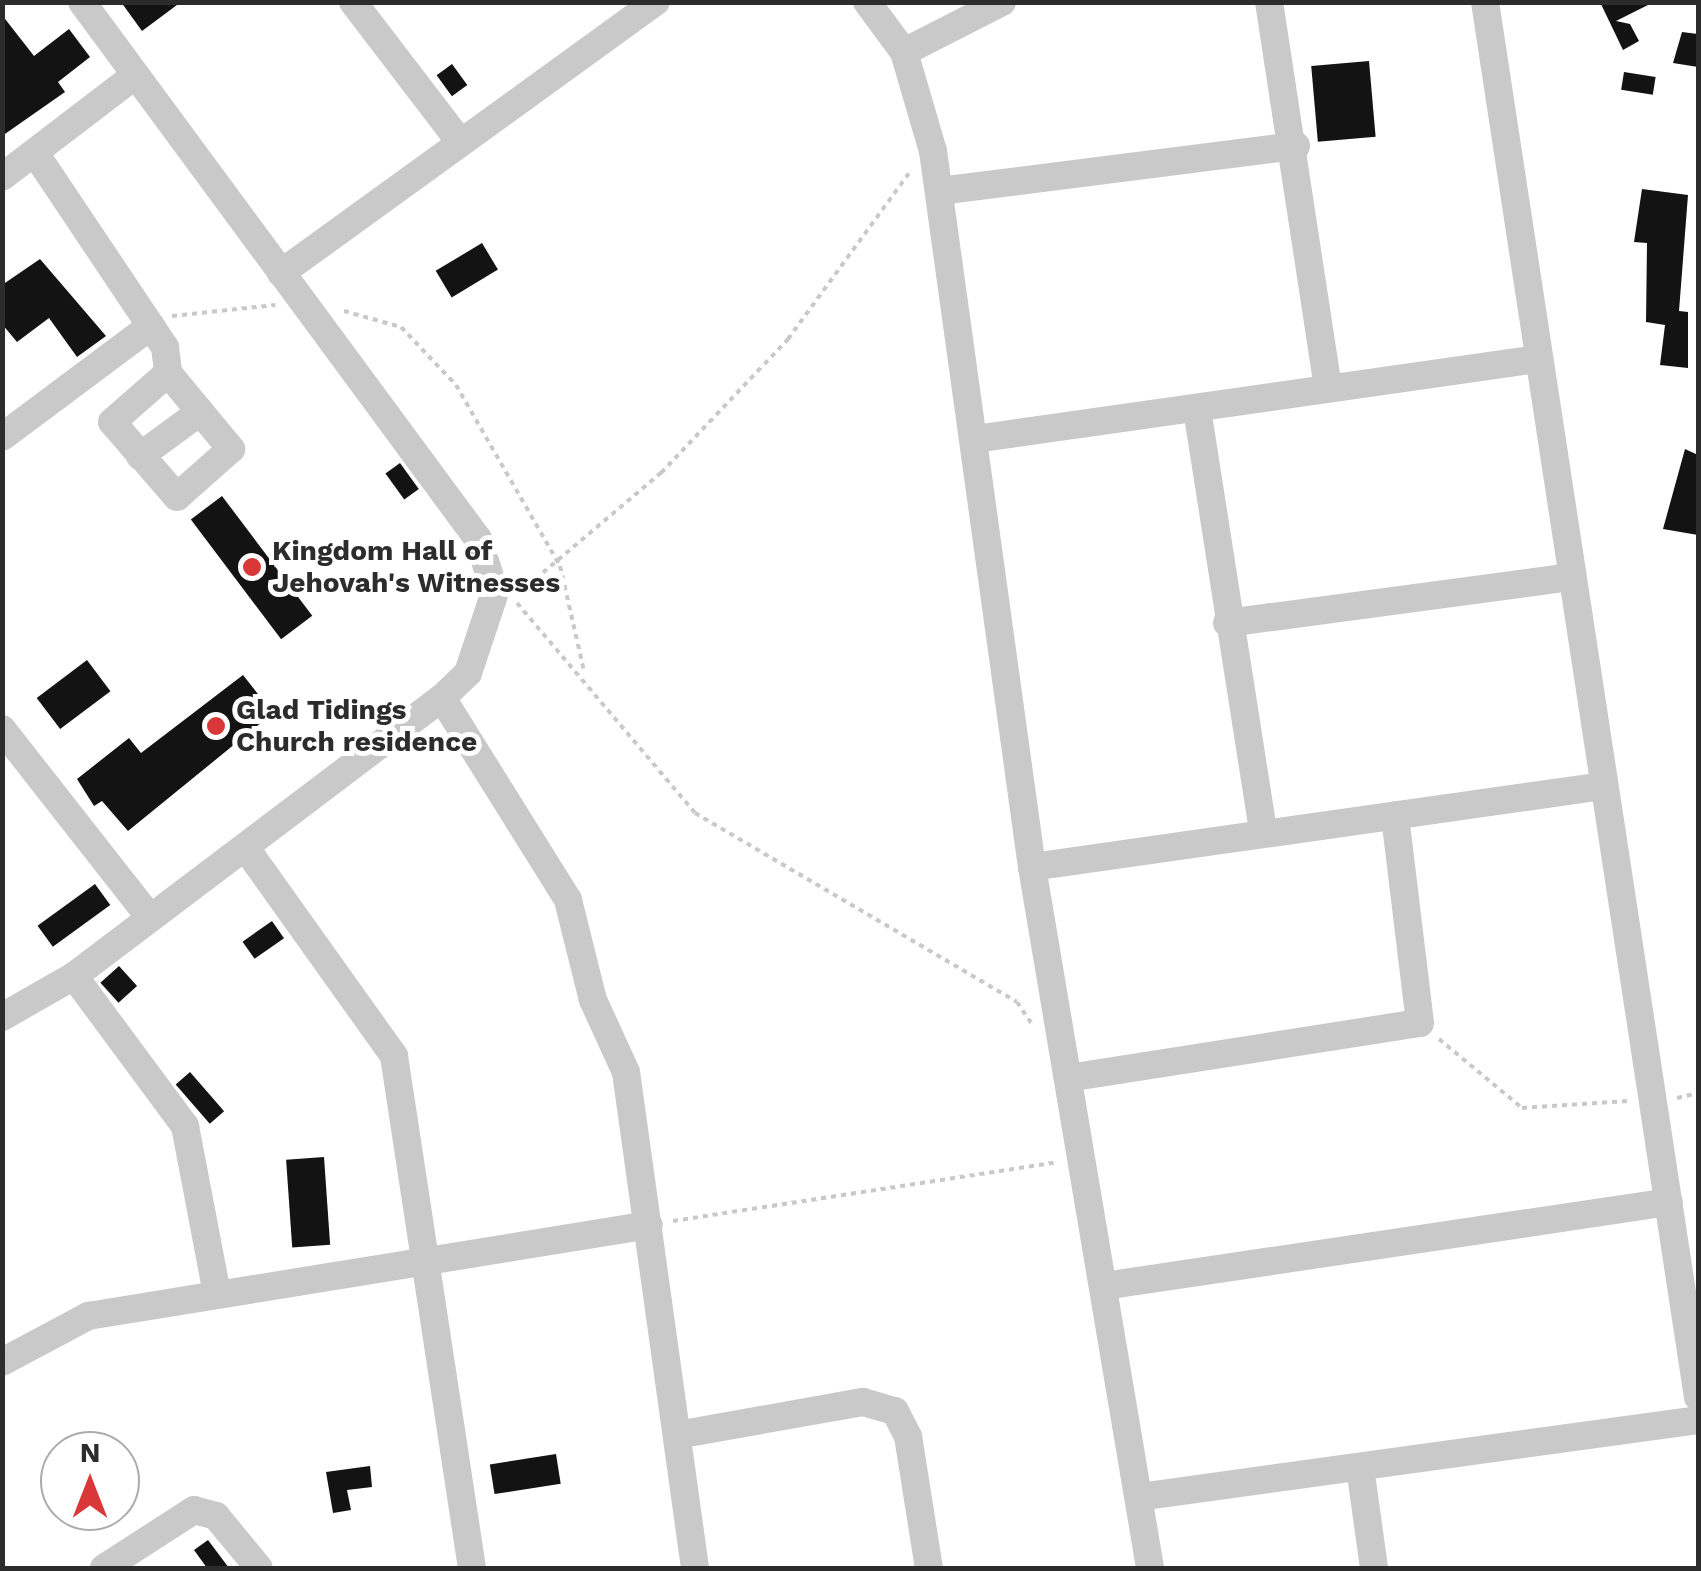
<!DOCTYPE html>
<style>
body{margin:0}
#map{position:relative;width:1701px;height:1571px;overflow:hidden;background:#fff;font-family:"Work Sans",sans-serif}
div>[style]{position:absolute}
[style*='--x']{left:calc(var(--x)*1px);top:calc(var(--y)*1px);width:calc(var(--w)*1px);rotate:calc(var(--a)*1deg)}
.building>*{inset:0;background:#131313;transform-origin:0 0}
.path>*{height:4px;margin-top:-2px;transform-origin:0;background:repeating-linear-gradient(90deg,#c9c9c9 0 5px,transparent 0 10px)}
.minor>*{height:28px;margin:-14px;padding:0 14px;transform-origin:14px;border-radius:14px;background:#c9c9c9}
.dots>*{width:28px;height:28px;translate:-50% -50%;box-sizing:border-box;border:5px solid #fff;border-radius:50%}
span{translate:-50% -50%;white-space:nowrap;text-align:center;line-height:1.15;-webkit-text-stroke:10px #fff;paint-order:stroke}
.poi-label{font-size:28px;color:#2c2c2c;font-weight:700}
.left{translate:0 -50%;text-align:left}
.frame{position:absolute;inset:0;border:5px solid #2c2c2c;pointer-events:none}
.north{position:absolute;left:40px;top:1431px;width:100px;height:100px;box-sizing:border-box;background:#fff;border:2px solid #ababab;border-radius:50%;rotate:0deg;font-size:28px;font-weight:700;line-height:40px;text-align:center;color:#2c2c2c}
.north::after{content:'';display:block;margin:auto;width:35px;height:45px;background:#d93738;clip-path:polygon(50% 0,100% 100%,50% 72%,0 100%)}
</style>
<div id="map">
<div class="building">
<div style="clip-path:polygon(121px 2px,181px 2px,142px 31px)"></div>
<div style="clip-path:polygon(1600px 2px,1654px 2px,1616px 21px,1630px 24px,1639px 41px,1623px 50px)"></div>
<div style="clip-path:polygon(2px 15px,34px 56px,69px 29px,90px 57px,58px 82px,65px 92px,2px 136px)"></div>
<div style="clip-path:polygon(1682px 32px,1698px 34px,1698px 67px,1673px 63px)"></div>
<div style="left:1369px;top:61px;width:76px;height:58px;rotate:85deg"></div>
<div style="left:452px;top:64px;width:26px;height:19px;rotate:54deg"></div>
<div style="left:1624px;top:72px;width:32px;height:18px;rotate:9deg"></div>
<div style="clip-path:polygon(1642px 189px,1688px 195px,1679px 311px,1688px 312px,1688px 368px,1660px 365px,1665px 325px,1646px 322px,1647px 243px,1634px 242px)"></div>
<div style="left:482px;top:243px;width:31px;height:54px;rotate:59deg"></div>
<div style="clip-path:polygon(40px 259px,106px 336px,77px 357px,49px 318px,17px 342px,2px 324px,2px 285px)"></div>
<div style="clip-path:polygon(1685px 449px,1698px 455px,1698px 535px,1663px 529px)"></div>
<div style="left:400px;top:463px;width:32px;height:18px;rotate:54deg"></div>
<div style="left:222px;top:496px;width:150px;height:39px;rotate:53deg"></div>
<div style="left:87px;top:660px;width:39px;height:63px;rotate:53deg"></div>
<div style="clip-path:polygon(243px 675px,273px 713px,128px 831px,102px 801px,94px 806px,77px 779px,129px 738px,141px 753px)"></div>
<div style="left:95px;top:884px;width:26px;height:71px;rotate:54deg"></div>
<div style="left:272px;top:921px;width:21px;height:36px;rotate:55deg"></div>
<div style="left:119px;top:966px;width:27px;height:25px;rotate:48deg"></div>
<div style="left:190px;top:1072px;width:52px;height:19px;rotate:49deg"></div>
<div style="left:324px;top:1157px;width:88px;height:38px;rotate:86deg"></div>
<div style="left:556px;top:1454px;width:30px;height:67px;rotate:81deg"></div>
<div style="clip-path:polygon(370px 1466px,372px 1487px,347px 1490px,351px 1510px,333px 1513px,326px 1472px)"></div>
<div style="clip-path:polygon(208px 1540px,229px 1568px,207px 1568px,194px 1550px)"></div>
</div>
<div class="path">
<div style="--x:344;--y:311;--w:59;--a:15.7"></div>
<div style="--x:401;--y:327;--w:80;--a:46.5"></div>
<div style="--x:456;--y:385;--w:209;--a:60.1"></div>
<div style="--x:560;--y:566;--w:108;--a:77.1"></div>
<div style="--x:172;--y:316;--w:104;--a:-6.1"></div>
<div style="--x:520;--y:592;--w:185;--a:-40.2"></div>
<div style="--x:661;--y:473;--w:185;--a:-46.5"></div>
<div style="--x:788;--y:339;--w:205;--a:-53.9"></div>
<div style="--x:517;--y:603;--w:275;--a:49.7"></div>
<div style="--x:695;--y:813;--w:373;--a:30.4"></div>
<div style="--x:1017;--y:1002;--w:27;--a:56"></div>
<div style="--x:1439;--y:1039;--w:108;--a:39.7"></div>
<div style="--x:1522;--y:1108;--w:106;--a:-3.8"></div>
<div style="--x:1677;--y:1098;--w:22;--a:-13"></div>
<div style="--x:673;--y:1221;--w:385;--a:-8.7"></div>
</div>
<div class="minor">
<div style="--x:353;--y:2;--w:176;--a:52.6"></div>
<div style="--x:867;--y:2;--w:62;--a:53.5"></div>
<div style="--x:904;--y:52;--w:103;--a:73.7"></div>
<div style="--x:933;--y:151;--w:723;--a:82.13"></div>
<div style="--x:1032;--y:867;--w:711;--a:80.44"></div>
<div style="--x:1269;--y:2;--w:391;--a:81.3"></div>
<div style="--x:1485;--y:2;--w:1411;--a:81.32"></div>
<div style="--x:904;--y:52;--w:110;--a:-27"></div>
<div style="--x:35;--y:153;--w:234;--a:56.2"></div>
<div style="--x:165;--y:347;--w:26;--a:83"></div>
<div style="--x:168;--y:373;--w:99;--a:50.3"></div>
<div style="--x:231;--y:449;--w:72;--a:138.4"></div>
<div style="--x:177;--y:497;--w:99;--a:-130.9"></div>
<div style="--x:112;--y:422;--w:74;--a:-41.2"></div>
<div style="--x:2;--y:177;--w:165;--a:-37.4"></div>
<div style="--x:939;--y:191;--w:360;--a:-7.2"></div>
<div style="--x:281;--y:273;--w:463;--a:-35.9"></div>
<div style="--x:1197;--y:409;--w:427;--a:81.1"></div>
<div style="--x:2;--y:437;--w:186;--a:-36.7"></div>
<div style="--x:975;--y:439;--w:569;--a:-8.09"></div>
<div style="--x:140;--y:456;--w:74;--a:-36.3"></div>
<div style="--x:1227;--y:623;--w:346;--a:-7.6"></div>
<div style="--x:442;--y:698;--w:238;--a:58"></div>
<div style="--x:568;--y:900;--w:103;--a:76"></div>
<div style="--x:593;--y:1000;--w:79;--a:65.4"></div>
<div style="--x:626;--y:1072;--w:501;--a:82.08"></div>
<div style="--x:2;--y:729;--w:236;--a:51.9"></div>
<div style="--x:245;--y:847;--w:257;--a:54.5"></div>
<div style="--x:394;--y:1056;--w:518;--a:81.34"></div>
<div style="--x:1032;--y:867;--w:577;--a:-8.07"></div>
<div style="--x:74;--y:976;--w:187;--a:53.5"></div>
<div style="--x:185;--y:1126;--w:166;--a:79.2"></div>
<div style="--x:2;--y:1017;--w:83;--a:-29.7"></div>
<div style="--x:74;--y:976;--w:461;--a:-37.1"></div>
<div style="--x:442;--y:698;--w:36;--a:-44"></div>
<div style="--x:468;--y:673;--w:85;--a:-71.6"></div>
<div style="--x:495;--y:592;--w:56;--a:-107.8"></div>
<div style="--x:478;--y:539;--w:667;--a:-126.41"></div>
<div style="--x:1068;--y:1078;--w:356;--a:-8.9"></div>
<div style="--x:1420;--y:1023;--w:209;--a:-96.9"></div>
<div style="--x:1104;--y:1286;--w:571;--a:-8.46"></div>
<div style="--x:2;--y:1362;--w:98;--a:-28.1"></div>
<div style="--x:88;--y:1316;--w:568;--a:-9.21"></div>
<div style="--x:677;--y:1435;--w:189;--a:-10.1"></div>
<div style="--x:863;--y:1402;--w:33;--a:16"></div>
<div style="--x:895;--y:1411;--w:28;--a:63"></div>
<div style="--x:908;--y:1436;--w:134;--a:81"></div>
<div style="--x:1360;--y:1467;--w:102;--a:82.1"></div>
<div style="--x:1139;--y:1497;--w:564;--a:-7.84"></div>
<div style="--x:104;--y:1568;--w:107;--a:-32.8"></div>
<div style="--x:194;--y:1510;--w:23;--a:15"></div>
<div style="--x:216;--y:1516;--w:67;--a:50.4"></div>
</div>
<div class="dots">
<div style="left:252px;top:567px;background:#d93738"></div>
<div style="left:216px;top:726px;background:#d93738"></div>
</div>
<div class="poi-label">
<span class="left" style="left:272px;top:567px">Kingdom Hall of<br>Jehovah's Witnesses</span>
<span class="left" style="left:236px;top:726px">Glad Tidings<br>Church residence</span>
</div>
<div class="frame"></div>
<div class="north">N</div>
</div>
